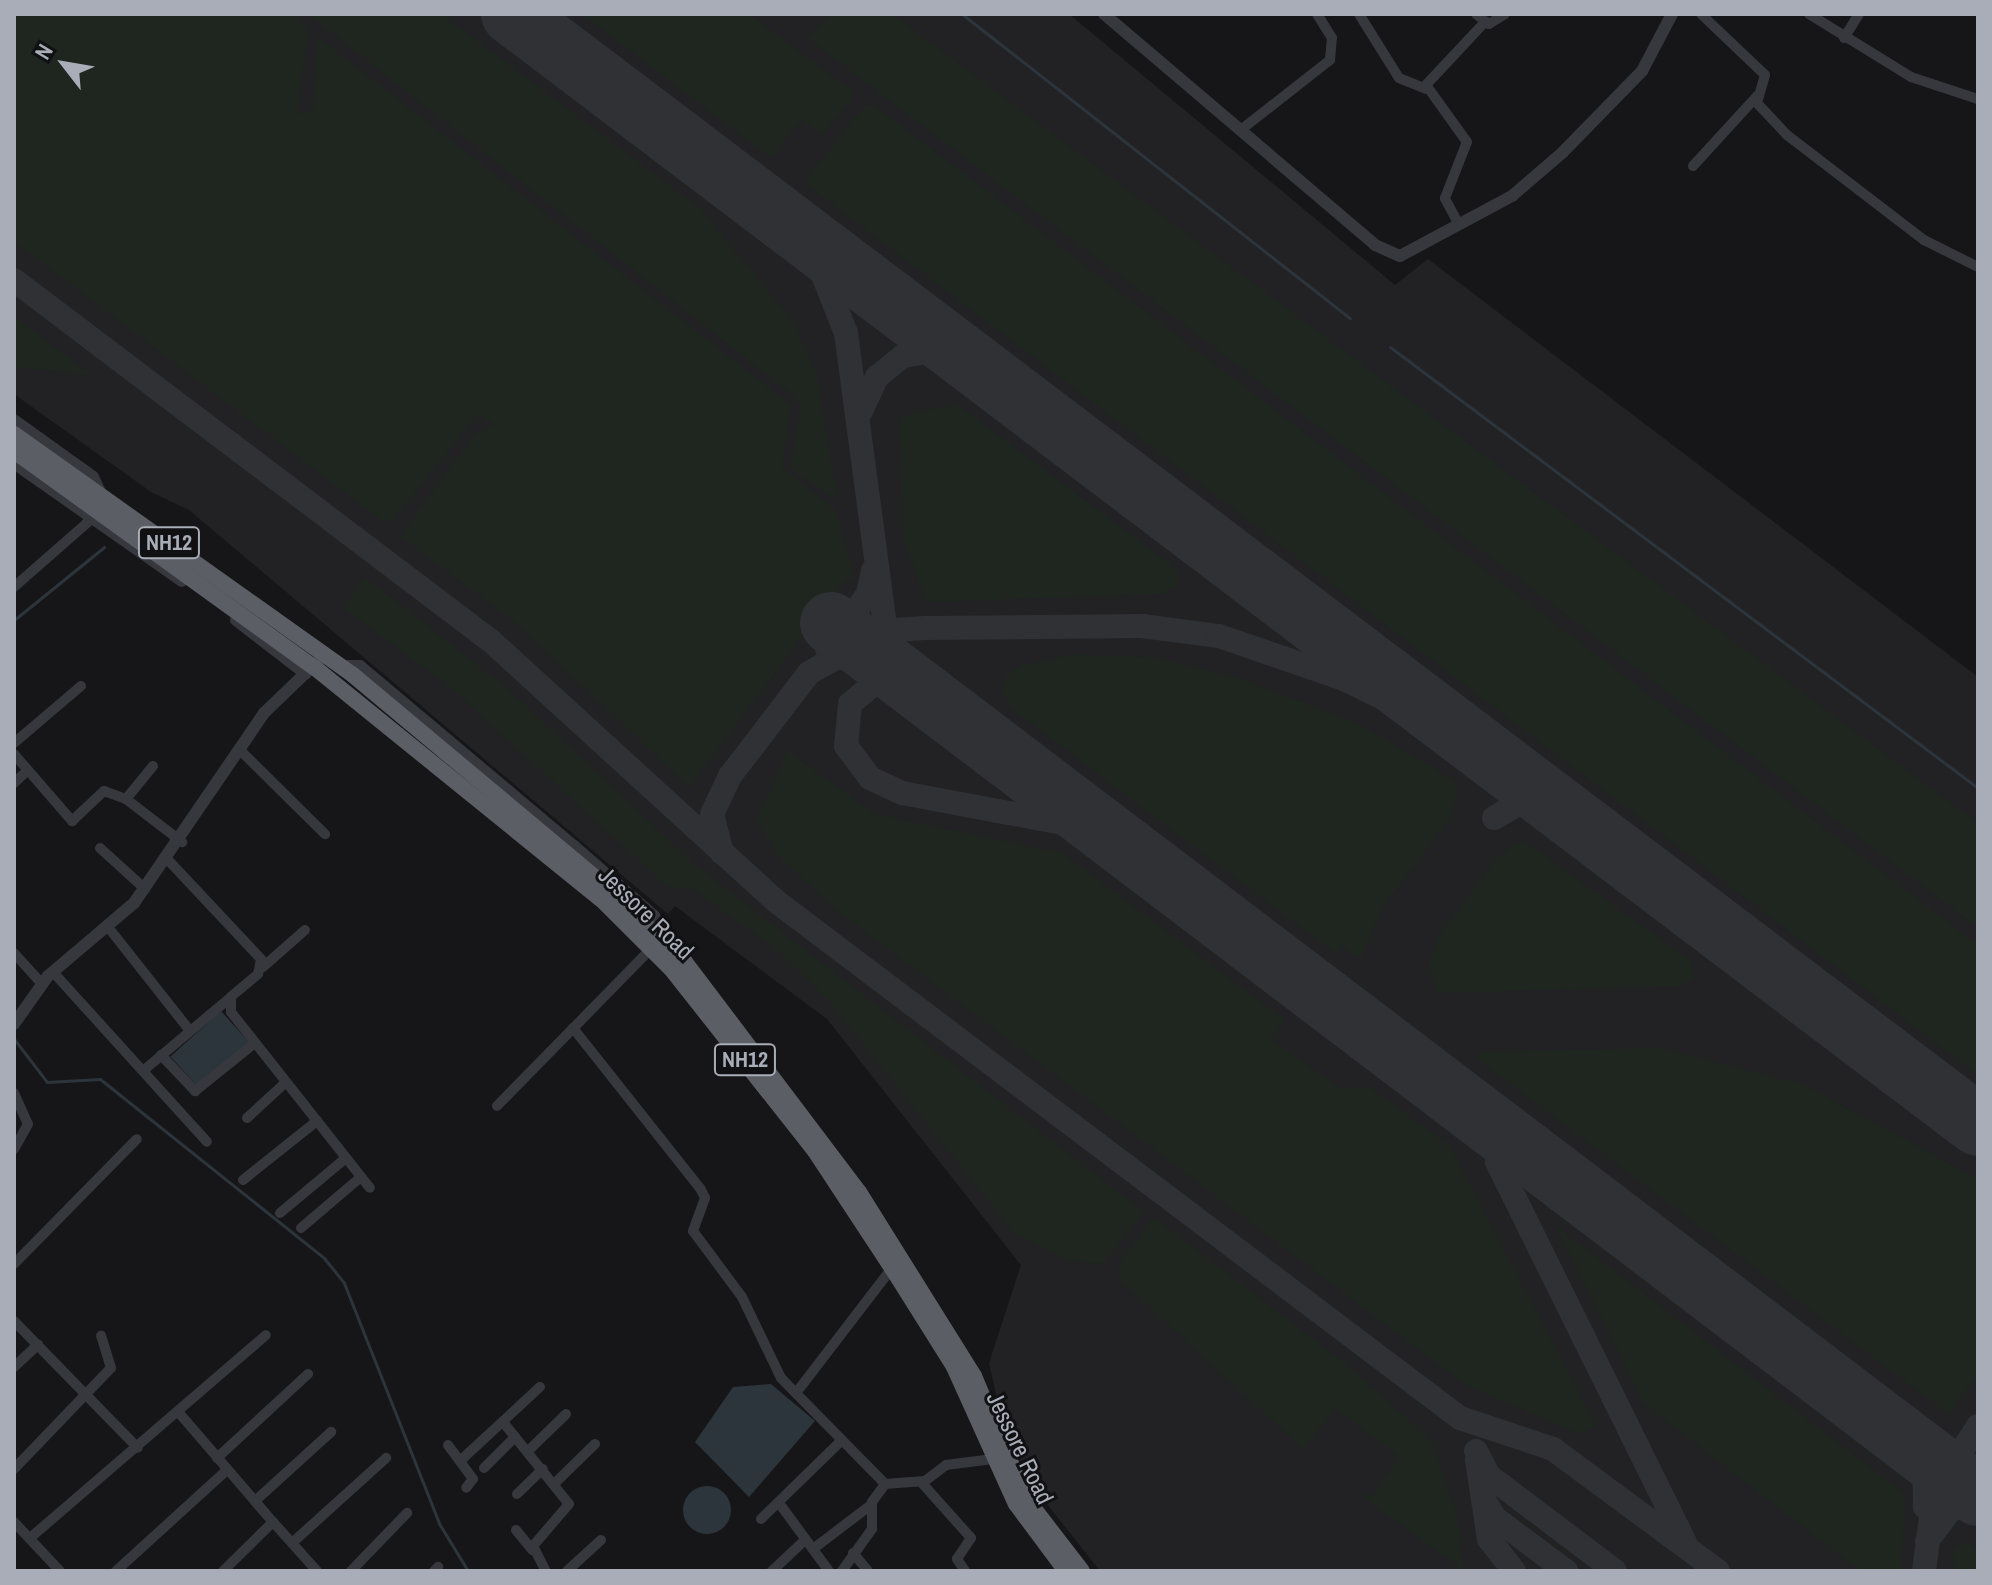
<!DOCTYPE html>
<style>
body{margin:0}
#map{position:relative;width:1992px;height:1585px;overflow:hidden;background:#161618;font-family:"Archivo Narrow",sans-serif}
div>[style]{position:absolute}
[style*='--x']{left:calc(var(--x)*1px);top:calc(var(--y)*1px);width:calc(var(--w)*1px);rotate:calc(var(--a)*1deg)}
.built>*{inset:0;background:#222225}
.green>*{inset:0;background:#1e261f}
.round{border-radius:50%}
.water>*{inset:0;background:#2c353c;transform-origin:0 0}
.stream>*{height:3px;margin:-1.5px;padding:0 1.5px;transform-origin:1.5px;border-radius:1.5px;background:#2c353c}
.taxiway>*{height:24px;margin:-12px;padding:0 12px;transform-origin:12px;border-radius:12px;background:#303135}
.runway>*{height:62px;margin:-31px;padding:0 31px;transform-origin:31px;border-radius:31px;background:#303135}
.minor>*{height:10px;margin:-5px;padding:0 5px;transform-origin:5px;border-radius:5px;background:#37383d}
.tertiary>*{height:12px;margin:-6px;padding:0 6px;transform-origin:6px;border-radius:6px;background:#37383d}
.trunk>*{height:16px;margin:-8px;padding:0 8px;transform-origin:8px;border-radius:8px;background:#5b5e65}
span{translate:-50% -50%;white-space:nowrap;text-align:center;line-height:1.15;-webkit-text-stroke:6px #111113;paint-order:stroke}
.shield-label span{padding:2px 6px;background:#111113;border:2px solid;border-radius:6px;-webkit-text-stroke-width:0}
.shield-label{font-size:22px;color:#a8adb8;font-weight:700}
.street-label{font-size:24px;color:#a8adb8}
.frame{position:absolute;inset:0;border:16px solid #a8adb8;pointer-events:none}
.north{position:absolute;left:24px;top:24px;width:80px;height:80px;-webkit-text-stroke:6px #111113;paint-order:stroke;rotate:301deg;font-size:22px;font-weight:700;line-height:32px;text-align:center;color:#a8adb8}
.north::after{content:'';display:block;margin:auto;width:28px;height:36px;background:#a8adb8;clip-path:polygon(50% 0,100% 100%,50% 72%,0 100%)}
</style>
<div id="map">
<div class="built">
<div style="clip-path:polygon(14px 14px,1069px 14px,1395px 285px,1428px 259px,1978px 677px,1978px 1571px,1100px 1571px,1028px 1480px,1001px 1416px,989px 1363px,1021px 1265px,827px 1019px,675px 906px,668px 914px,189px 510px,151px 492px,14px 394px)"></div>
</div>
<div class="green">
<div style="clip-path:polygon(14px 14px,291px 14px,308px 28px,297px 116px,313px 108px,318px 37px,791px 405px,782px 467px,836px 510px,855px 582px,847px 578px,689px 787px,517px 624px,400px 536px,475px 434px,495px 425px,478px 414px,393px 520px,382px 521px,14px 241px)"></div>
<div style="clip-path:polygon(308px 14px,442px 14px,702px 210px,795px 324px,817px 375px,837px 500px,790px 468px,801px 407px,794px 396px)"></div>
<div style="clip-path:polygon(582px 14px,749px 14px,851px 90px,851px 100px,822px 135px,801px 120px,771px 158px)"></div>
<div style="clip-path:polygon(832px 14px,892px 14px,1978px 823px,1978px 928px,807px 38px)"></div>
<div style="clip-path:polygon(874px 105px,1978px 945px,1978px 1075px,808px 186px,807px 178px,864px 106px)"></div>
<div style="clip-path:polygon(14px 316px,92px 375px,14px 367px)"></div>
<div style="clip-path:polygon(957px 404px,1178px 570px,1178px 585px,1165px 594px,926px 602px,904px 542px,899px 416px)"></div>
<div style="clip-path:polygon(365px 577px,507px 688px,693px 863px,1144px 1212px,1103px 1264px,1067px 1260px,1013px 1232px,829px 1001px,772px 946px,692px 889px,668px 887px,450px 687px,342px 607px)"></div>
<div style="clip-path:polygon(1072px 655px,1152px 657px,1240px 678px,1361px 725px,1453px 780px,1458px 792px,1450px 819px,1382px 908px,1361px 959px,1342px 945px,1336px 954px,1016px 712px,1002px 693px,1004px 678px,1021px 665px)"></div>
<div style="clip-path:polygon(788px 751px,875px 814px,1063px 853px,1285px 1020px,1271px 1039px,1340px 1088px,1371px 1088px,1450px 1146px,1596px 1425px,1581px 1434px,1467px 1386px,839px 912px,779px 857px,756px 820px)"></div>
<div style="clip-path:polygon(1523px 840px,1690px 960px,1695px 978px,1680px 986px,1437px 993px,1429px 967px,1438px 936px,1498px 856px)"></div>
<div style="clip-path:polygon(1661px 1048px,1803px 1084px,1978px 1179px,1978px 1375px,1948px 1414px,1476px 1058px,1481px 1052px)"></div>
<div style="clip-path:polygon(1153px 1217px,1345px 1363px,1432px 1441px,1456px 1511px,1464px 1571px,1359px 1494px,1372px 1496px,1400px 1457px,1335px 1408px,1304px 1450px,1120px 1280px,1118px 1264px)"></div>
<div style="clip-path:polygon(1555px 1225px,1906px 1495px,1901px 1571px,1860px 1571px,1644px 1404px)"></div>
<div class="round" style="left:1952px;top:1544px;width:28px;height:28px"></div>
</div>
<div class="water">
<div style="left:221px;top:1011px;width:43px;height:68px;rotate:48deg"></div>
<div style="clip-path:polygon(771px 1384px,815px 1421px,749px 1497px,695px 1442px,733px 1387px)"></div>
<div class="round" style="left:683px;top:1486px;width:48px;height:48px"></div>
</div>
<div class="stream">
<div style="--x:962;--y:14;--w:493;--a:38.1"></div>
<div style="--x:1390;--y:347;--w:735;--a:36.87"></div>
<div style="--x:14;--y:620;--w:116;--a:-39"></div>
<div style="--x:14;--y:1039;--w:54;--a:52.5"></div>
<div style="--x:47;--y:1082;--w:53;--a:-3.2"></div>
<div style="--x:100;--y:1079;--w:287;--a:38.6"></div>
<div style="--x:324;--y:1258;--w:32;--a:51"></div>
<div style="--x:344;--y:1283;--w:260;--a:68.4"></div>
<div style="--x:440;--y:1525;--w:54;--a:58.7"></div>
</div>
<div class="taxiway">
<div style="--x:783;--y:219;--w:64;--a:53.3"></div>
<div style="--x:821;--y:270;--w:68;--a:68.4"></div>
<div style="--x:846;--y:333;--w:304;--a:82.4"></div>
<div style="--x:886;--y:634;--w:71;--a:56.5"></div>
<div style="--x:14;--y:280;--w:598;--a:37.12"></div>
<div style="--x:491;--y:641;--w:387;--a:42.4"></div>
<div style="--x:777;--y:902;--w:856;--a:37.07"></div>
<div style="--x:1460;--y:1418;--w:98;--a:18.4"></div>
<div style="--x:1553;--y:1449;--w:205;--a:36.5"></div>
<div style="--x:861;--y:411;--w:38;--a:-65"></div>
<div style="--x:877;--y:377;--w:33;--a:-39"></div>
<div style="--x:903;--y:356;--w:32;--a:-9"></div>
<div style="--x:935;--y:351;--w:32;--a:13"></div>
<div style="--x:833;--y:642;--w:59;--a:-53.9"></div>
<div style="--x:868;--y:594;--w:24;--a:-78"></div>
<div style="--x:827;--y:649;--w:30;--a:-33"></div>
<div style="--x:852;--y:633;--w:73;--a:-3.9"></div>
<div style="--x:925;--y:628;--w:217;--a:-0.5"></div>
<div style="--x:1142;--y:626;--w:78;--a:7.4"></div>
<div style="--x:1219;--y:636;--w:132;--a:19"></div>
<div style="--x:1344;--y:679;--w:147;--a:26.2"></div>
<div style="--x:923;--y:692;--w:48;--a:-168"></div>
<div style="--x:876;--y:682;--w:34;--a:140"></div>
<div style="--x:850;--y:704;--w:42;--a:95.4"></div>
<div style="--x:846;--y:746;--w:40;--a:53"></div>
<div style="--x:870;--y:778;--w:35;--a:25"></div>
<div style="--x:902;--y:793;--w:200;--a:10.6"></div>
<div style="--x:1099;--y:830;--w:47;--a:33.7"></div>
<div style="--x:1494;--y:818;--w:34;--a:-30"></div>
<div style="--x:1523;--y:801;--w:39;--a:12"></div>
<div style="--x:722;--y:853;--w:40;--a:-104.4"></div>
<div style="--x:712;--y:814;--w:42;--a:-64.7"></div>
<div style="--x:730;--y:776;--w:130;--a:-52.5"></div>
<div style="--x:809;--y:673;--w:30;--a:-30"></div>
<div style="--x:835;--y:658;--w:32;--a:0"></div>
<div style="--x:867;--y:658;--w:48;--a:28.7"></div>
<div style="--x:1549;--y:1170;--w:36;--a:-150"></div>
<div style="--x:1518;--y:1152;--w:23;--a:155"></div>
<div style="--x:1497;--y:1162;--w:424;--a:63.7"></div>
<div style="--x:1909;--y:1443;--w:25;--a:53"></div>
<div style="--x:1924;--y:1463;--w:44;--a:88.7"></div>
<div style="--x:1476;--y:1451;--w:27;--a:63"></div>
<div style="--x:1488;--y:1475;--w:159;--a:37.1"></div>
<div style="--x:1477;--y:1460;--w:80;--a:81.4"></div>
<div style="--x:1489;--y:1539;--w:41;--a:52"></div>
<div style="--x:1484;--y:1500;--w:21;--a:59"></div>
<div style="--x:1495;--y:1518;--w:89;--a:36.7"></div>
<div style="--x:1927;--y:1541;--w:39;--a:-53"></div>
<div style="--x:1950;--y:1510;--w:29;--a:-16"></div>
<div style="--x:1924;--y:1571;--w:78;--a:-82.6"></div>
<div style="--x:1934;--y:1494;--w:81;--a:-57.1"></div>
</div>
<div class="runway">
<div style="--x:512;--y:14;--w:1839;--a:37.16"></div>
<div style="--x:831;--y:623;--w:1441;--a:37.24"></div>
</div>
<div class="minor">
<div style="--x:1359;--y:14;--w:75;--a:58"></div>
<div style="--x:1399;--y:78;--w:29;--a:22"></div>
<div style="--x:1476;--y:14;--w:16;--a:38"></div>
<div style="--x:1489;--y:24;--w:19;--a:-32"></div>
<div style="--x:1701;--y:14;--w:88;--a:43.6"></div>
<div style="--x:1765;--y:75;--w:29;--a:106"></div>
<div style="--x:1757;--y:103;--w:44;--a:46.8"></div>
<div style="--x:1787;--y:135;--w:173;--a:37.5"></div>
<div style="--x:1924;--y:240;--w:60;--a:26.6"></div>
<div style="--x:1809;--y:14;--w:120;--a:31.7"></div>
<div style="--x:1911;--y:77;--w:71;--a:18.2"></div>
<div style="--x:1844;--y:38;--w:28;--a:-58"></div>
<div style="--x:1242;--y:129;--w:112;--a:-38.1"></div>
<div style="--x:1330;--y:60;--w:22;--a:-85"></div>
<div style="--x:1332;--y:38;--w:28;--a:-122"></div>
<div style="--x:1693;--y:166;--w:96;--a:-47.5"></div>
<div style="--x:1457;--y:221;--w:26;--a:-118"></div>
<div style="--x:1445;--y:198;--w:60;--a:-68.6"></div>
<div style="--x:1467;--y:142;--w:70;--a:-125.7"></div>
<div style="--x:1426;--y:85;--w:86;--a:-46.9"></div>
<div style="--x:14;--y:587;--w:97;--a:-41.2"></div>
<div style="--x:87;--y:523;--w:15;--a:-74"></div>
<div style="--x:14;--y:743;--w:88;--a:-40.4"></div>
<div style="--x:242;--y:752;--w:117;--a:44.7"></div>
<div style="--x:14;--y:754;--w:89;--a:49.1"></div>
<div style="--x:72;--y:821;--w:44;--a:-43.2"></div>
<div style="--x:104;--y:791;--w:23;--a:20"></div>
<div style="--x:153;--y:766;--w:43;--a:129.3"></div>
<div style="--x:126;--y:799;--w:71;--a:37.5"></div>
<div style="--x:14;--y:783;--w:16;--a:-43"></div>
<div style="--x:100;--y:848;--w:61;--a:42.3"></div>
<div style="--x:169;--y:861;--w:134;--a:46.8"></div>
<div style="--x:261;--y:959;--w:15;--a:101"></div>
<div style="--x:258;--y:974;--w:35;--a:140"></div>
<div style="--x:231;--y:997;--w:15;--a:90"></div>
<div style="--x:231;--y:1012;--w:224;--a:51.7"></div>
<div style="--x:108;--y:927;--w:132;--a:51.7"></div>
<div style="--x:14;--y:953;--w:42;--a:47.9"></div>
<div style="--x:263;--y:967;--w:56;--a:-41.4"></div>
<div style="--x:53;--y:972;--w:229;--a:47.8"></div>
<div style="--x:573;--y:1028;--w:204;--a:51.6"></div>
<div style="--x:700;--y:1188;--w:11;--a:63"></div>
<div style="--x:705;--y:1198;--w:35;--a:110"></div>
<div style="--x:693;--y:1231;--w:82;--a:53.4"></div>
<div style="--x:742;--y:1297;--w:90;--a:64.3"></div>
<div style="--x:781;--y:1378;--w:148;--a:45.5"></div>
<div style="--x:885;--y:1484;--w:40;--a:-4.3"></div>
<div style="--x:925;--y:1481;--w:26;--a:-37"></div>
<div style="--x:946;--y:1465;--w:47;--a:-7.3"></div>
<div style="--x:161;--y:1055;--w:50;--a:46.6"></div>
<div style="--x:195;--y:1091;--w:77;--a:-38.7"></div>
<div style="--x:144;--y:1070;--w:114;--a:-40"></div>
<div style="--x:14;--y:1093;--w:34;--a:66"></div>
<div style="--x:28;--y:1124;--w:29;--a:119"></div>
<div style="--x:497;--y:1106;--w:220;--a:-45.6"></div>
<div style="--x:247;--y:1118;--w:53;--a:-42.7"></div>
<div style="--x:243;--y:1180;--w:95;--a:-38.6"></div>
<div style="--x:280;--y:1213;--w:86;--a:-39.8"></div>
<div style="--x:301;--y:1228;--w:79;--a:-40.4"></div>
<div style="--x:14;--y:1264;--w:175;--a:-45.5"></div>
<div style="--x:14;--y:1321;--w:177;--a:45.7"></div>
<div style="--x:14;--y:1367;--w:33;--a:-43"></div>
<div style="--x:796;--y:1393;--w:158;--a:-52.5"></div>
<div style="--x:180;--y:1414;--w:143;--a:49.3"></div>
<div style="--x:273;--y:1522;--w:70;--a:135.6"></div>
<div style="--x:503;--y:1422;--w:105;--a:51.2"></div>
<div style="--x:569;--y:1504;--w:55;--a:130.6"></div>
<div style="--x:533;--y:1546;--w:28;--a:63"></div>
<div style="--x:448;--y:1445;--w:42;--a:53.7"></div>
<div style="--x:473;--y:1479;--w:11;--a:128"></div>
<div style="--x:528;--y:1451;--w:53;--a:-44.2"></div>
<div style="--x:217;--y:1458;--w:124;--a:-42.7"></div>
<div style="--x:460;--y:1461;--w:109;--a:-42.8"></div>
<div style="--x:484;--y:1468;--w:44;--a:-45"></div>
<div style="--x:14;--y:1469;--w:140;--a:-46.2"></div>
<div style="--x:111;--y:1368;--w:34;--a:-107"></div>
<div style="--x:921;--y:1482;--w:75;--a:48.2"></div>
<div style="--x:971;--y:1538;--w:25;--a:124"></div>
<div style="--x:957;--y:1559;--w:14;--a:56"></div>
<div style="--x:555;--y:1483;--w:56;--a:-44.3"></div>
<div style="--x:517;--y:1494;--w:36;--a:-44"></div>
<div style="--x:255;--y:1501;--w:103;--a:-42.2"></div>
<div style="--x:779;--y:1503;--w:84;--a:53.7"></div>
<div style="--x:761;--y:1519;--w:113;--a:-44.3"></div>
<div style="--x:14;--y:1522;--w:67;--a:46.8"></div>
<div style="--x:273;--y:1522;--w:66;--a:48.1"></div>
<div style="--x:516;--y:1530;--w:26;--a:51"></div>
<div style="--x:30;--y:1538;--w:311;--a:-40.7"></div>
<div style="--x:292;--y:1543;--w:127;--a:-42.1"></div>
<div style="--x:813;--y:1549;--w:74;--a:-37.3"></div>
<div style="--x:853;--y:1553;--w:23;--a:50"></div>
<div style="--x:116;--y:1571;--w:150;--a:-42.3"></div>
<div style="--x:351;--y:1571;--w:81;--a:-46"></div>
<div style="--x:434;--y:1571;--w:6;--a:-45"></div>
<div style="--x:567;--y:1571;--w:46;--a:-42.4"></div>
<div style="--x:772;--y:1571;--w:45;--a:-43.2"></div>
<div style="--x:842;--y:1571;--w:52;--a:-54.5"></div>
<div style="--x:872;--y:1529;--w:27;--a:-90"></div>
<div style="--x:872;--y:1502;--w:22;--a:-54"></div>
</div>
<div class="tertiary">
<div style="--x:1104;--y:14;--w:356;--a:40.4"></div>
<div style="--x:1375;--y:245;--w:27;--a:24"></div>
<div style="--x:1400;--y:256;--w:127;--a:-28.2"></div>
<div style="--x:1512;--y:196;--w:66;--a:-40.7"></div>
<div style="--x:1562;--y:153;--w:115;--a:-45.7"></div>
<div style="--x:1642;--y:71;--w:64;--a:-62.2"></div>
<div style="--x:14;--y:420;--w:97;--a:35.8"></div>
<div style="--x:93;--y:477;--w:21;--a:65"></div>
<div style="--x:14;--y:463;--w:205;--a:35.1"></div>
<div style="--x:236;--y:620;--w:88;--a:37.6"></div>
<div style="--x:342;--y:666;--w:18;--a:0"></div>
<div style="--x:360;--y:666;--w:280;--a:40.1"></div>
<div style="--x:574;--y:846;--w:106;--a:41.2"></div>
<div style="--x:654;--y:916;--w:32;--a:64"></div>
<div style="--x:14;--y:1024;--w:59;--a:-54.7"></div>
<div style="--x:48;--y:976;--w:113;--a:-40.3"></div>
<div style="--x:134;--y:903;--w:230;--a:-55.6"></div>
<div style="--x:264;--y:713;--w:75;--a:-43.9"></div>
</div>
<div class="trunk">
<div style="--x:14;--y:434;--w:416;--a:35.4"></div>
<div style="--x:353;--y:675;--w:321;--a:39.9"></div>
<div style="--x:599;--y:881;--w:118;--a:43.3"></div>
<div style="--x:685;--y:962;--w:288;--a:52.9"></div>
<div style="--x:859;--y:1192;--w:217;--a:58"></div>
<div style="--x:974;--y:1376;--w:131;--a:67.1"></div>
<div style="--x:1025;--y:1497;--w:93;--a:52.4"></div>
<div style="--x:14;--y:451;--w:370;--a:35.8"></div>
<div style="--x:314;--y:667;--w:369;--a:39"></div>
<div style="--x:601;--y:899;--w:100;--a:45"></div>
<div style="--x:672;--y:970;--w:231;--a:51.7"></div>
<div style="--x:815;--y:1151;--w:140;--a:56.7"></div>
<div style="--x:892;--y:1268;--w:117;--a:57.9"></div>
<div style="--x:954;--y:1367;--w:150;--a:65.7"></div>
<div style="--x:1016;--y:1504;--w:84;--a:53.3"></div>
</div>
<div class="shield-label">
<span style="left:169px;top:543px">NH12</span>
<span style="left:745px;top:1060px">NH12</span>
</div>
<div class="street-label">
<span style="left:646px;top:913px;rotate:44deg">Jessore Road</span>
<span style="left:1020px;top:1448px;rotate:64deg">Jessore Road</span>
</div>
<div class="frame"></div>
<div class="north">N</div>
</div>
